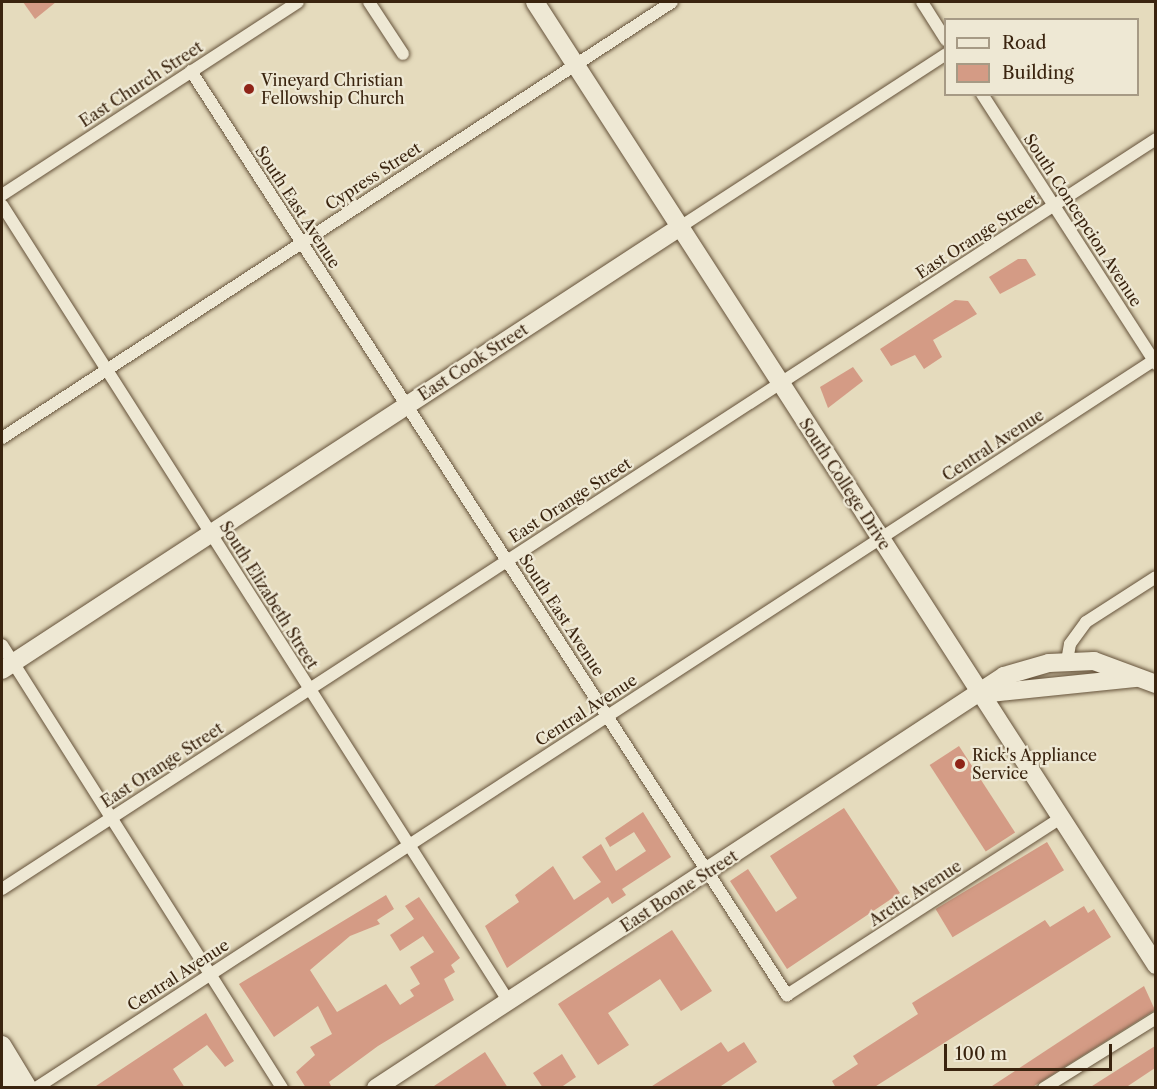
<!DOCTYPE html>
<style>
body{margin:0}
#map{position:relative;width:1157px;height:1089px;overflow:hidden;background:#e5dbbd;font-family:"Libre Caslon Text",serif}
div>[style]{position:absolute}
[style*='--x']{left:calc(var(--x)*1px);top:calc(var(--y)*1px);width:calc(var(--w)*1px);rotate:calc(var(--a)*1deg)}
.building>*{inset:0;background:#d49b85;transform-origin:0 0}
.roads{filter:drop-shadow(0 0 2px #65523a) drop-shadow(0 0 2px #65523a)}
.street>*{height:12px;margin:-6px;padding:0 6px;transform-origin:6px;border-radius:6px;background:#eee8d4}
.secondary>*{height:18px;margin:-9px;padding:0 9px;transform-origin:9px;border-radius:9px;background:#eee8d4}
.dots>*{width:16px;height:16px;translate:-50% -50%;box-sizing:border-box;border:3px solid #eee8d4;border-radius:50%}
span{translate:-50% -50%;white-space:nowrap;text-align:center;line-height:1.15;-webkit-text-stroke:4.5px #eee8d4;paint-order:stroke}
.poi-label{font-size:16px;color:#3a240f}
.left{translate:0 -50%;text-align:left}
.street-label{font-size:16px;color:#3a240f}
.frame{position:absolute;inset:0;border:3px solid #3a240f;pointer-events:none}
.legend{position:absolute;left:944px;top:18px;width:195px;height:78px;box-sizing:border-box;background:#eee8d4;border:2px solid #a69a85;margin:0;padding:8px 10px;list-style:none;font-size:18px;color:#3a240f}
.legend li{display:flex;align-items:center;gap:12px;height:30px}
.legend b{width:30px;border:2px solid #a69a85}
.scale{position:absolute;left:944px;top:1044px;width:168px;height:27px;box-sizing:border-box;border:3px solid #3a240f;border-top:0;padding-left:8px;font-size:18px;line-height:21px;white-space:nowrap;color:#3a240f;-webkit-text-stroke:4px #eee8d4;paint-order:stroke}
</style>
<div id="map">
<div class="building">
<div style="clip-path:polygon(23px 2px,56px 2px,35px 19px)"></div>
<div style="clip-path:polygon(1018px 259px,1026px 259px,1036px 275px,1000px 294px,989px 277px)"></div>
<div style="clip-path:polygon(955px 300px,968px 301px,977px 314px,933px 340px,942px 357px,924px 369px,915px 355px,891px 366px,880px 349px)"></div>
<div style="clip-path:polygon(853px 367px,863px 381px,828px 408px,820px 387px)"></div>
<div style="left:959px;top:746px;width:103px;height:35px;rotate:57deg"></div>
<div style="clip-path:polygon(844px 808px,900px 893px,787px 969px,730px 881px,748px 869px,776px 912px,797px 898px,770px 856px)"></div>
<div style="clip-path:polygon(643px 812px,671px 857px,622px 889px,626px 895px,612px 904px,608px 897px,507px 968px,485px 926px,519px 902px,515px 895px,553px 866px,574px 900px,601px 882px,582px 857px,601px 844px,616px 871px,646px 851px,634px 832px,610px 847px,605px 838px)"></div>
<div style="left:1047px;top:842px;width:33px;height:130px;rotate:59deg"></div>
<div style="clip-path:polygon(386px 895px,394px 909px,377px 920px,380px 924px,350px 936px,310px 970px,337px 1012px,386px 984px,400px 1005px,414px 996px,410px 990px,420px 984px,410px 967px,434px 952px,423px 936px,400px 951px,390px 935px,414px 919px,405px 906px,419px 897px,460px 958px,451px 965px,455px 972px,444px 979px,454px 1000px,378px 1046px,329px 1082px,332px 1088px,306px 1088px,296px 1072px,315px 1055px,310px 1047px,332px 1034px,318px 1006px,274px 1037px,239px 984px)"></div>
<div style="clip-path:polygon(1084px 906px,1088px 913px,1094px 909px,1111px 937px,873px 1088px,836px 1088px,832px 1081px,858px 1064px,853px 1056px,918px 1014px,912px 1003px,1045px 920px,1050px 927px)"></div>
<div style="clip-path:polygon(672px 930px,712px 991px,681px 1011px,660px 979px,608px 1013px,629px 1045px,598px 1065px,558px 1004px)"></div>
<div style="clip-path:polygon(1144px 986px,1155px 1010px,1031px 1088px,989px 1088px)"></div>
<div style="clip-path:polygon(206px 1013px,234px 1061px,225px 1067px,207px 1045px,173px 1069px,185px 1088px,93px 1088px)"></div>
<div style="clip-path:polygon(721px 1042px,728px 1052px,744px 1042px,757px 1062px,718px 1088px,649px 1088px)"></div>
<div style="clip-path:polygon(1155px 1046px,1155px 1068px,1125px 1088px,1089px 1088px)"></div>
<div style="clip-path:polygon(485px 1052px,508px 1088px,431px 1088px)"></div>
<div style="clip-path:polygon(562px 1054px,576px 1077px,560px 1088px,543px 1088px,533px 1073px)"></div>
</div>
<div class="roads">
<div class="street">
<div style="--x:369;--y:2;--w:62;--a:56.8"></div>
<div style="--x:922;--y:2;--w:45;--a:57.7"></div>
<div style="--x:191;--y:71;--w:1100;--a:57.18"></div>
<div style="--x:787;--y:995;--w:326;--a:-32.9"></div>
<div style="--x:982;--y:94;--w:321;--a:57.2"></div>
<div style="--x:2;--y:195;--w:353;--a:-33.1"></div>
<div style="--x:2;--y:205;--w:945;--a:57.54"></div>
<div style="--x:680;--y:227;--w:317;--a:-33"></div>
<div style="--x:2;--y:438;--w:799;--a:-33.05"></div>
<div style="--x:2;--y:645;--w:524;--a:57.7"></div>
<div style="--x:1067;--y:661;--w:17;--a:-80"></div>
<div style="--x:1070;--y:644;--w:27;--a:-54"></div>
<div style="--x:1086;--y:622;--w:83;--a:-32.7"></div>
<div style="--x:2;--y:889;--w:1376;--a:-33.02"></div>
<div style="--x:36;--y:1088;--w:1333;--a:-33.06"></div>
<div style="--x:1044;--y:1088;--w:132;--a:-32"></div>
</div>
<div class="secondary">
<div style="--x:535;--y:2;--w:1146;--a:57.18"></div>
<div style="--x:2;--y:670;--w:810;--a:-33.16"></div>
<div style="--x:981;--y:694;--w:157;--a:-5.9"></div>
<div style="--x:2;--y:1045;--w:50;--a:58.8"></div>
<div style="--x:2;--y:1071;--w:20;--a:60"></div>
<div style="--x:376;--y:1088;--w:751;--a:-33.27"></div>
<div style="--x:1004;--y:676;--w:47;--a:-16.1"></div>
<div style="--x:1049;--y:663;--w:45;--a:-2.5"></div>
<div style="--x:1094;--y:661;--w:66;--a:20.4"></div>
</div>
</div>
<div class="dots">
<div style="left:249px;top:89px;background:#8f2418"></div>
<div style="left:960px;top:764px;background:#8f2418"></div>
</div>
<div class="poi-label">
<span class="left" style="left:261px;top:89px">Vineyard Christian<br>Fellowship Church</span>
<span class="left" style="left:972px;top:764px">Rick's Appliance<br>Service</span>
</div>
<div class="street-label">
<span style="left:141px;top:84px;rotate:-33deg">East Church Street</span>
<span style="left:373px;top:176px;rotate:-33deg">Cypress Street</span>
<span style="left:298px;top:207px;rotate:57deg">South East Avenue</span>
<span style="left:1083px;top:220px;rotate:57deg">South Concepcion Avenue</span>
<span style="left:977px;top:236px;rotate:-33deg">East Orange Street</span>
<span style="left:473px;top:362px;rotate:-33deg">East Cook Street</span>
<span style="left:993px;top:445px;rotate:-33deg">Central Avenue</span>
<span style="left:845px;top:484px;rotate:57deg">South College Drive</span>
<span style="left:570px;top:500px;rotate:-33deg">East Orange Street</span>
<span style="left:269px;top:595px;rotate:58deg">South Elizabeth Street</span>
<span style="left:562px;top:615px;rotate:57deg">South East Avenue</span>
<span style="left:586px;top:710px;rotate:-33deg">Central Avenue</span>
<span style="left:162px;top:765px;rotate:-33deg">East Orange Street</span>
<span style="left:679px;top:891px;rotate:-33deg">East Boone Street</span>
<span style="left:915px;top:893px;rotate:-33deg">Arctic Avenue</span>
<span style="left:178px;top:975px;rotate:-33deg">Central Avenue</span>
</div>
<div class="frame"></div>
<ul class="legend">
<li><b style="height:8px;background:#eee8d4"></b>Road</li>
<li><b style="height:16px;background:#d49b85"></b>Building</li>
</ul>
<div class="scale">100 m</div>
</div>
